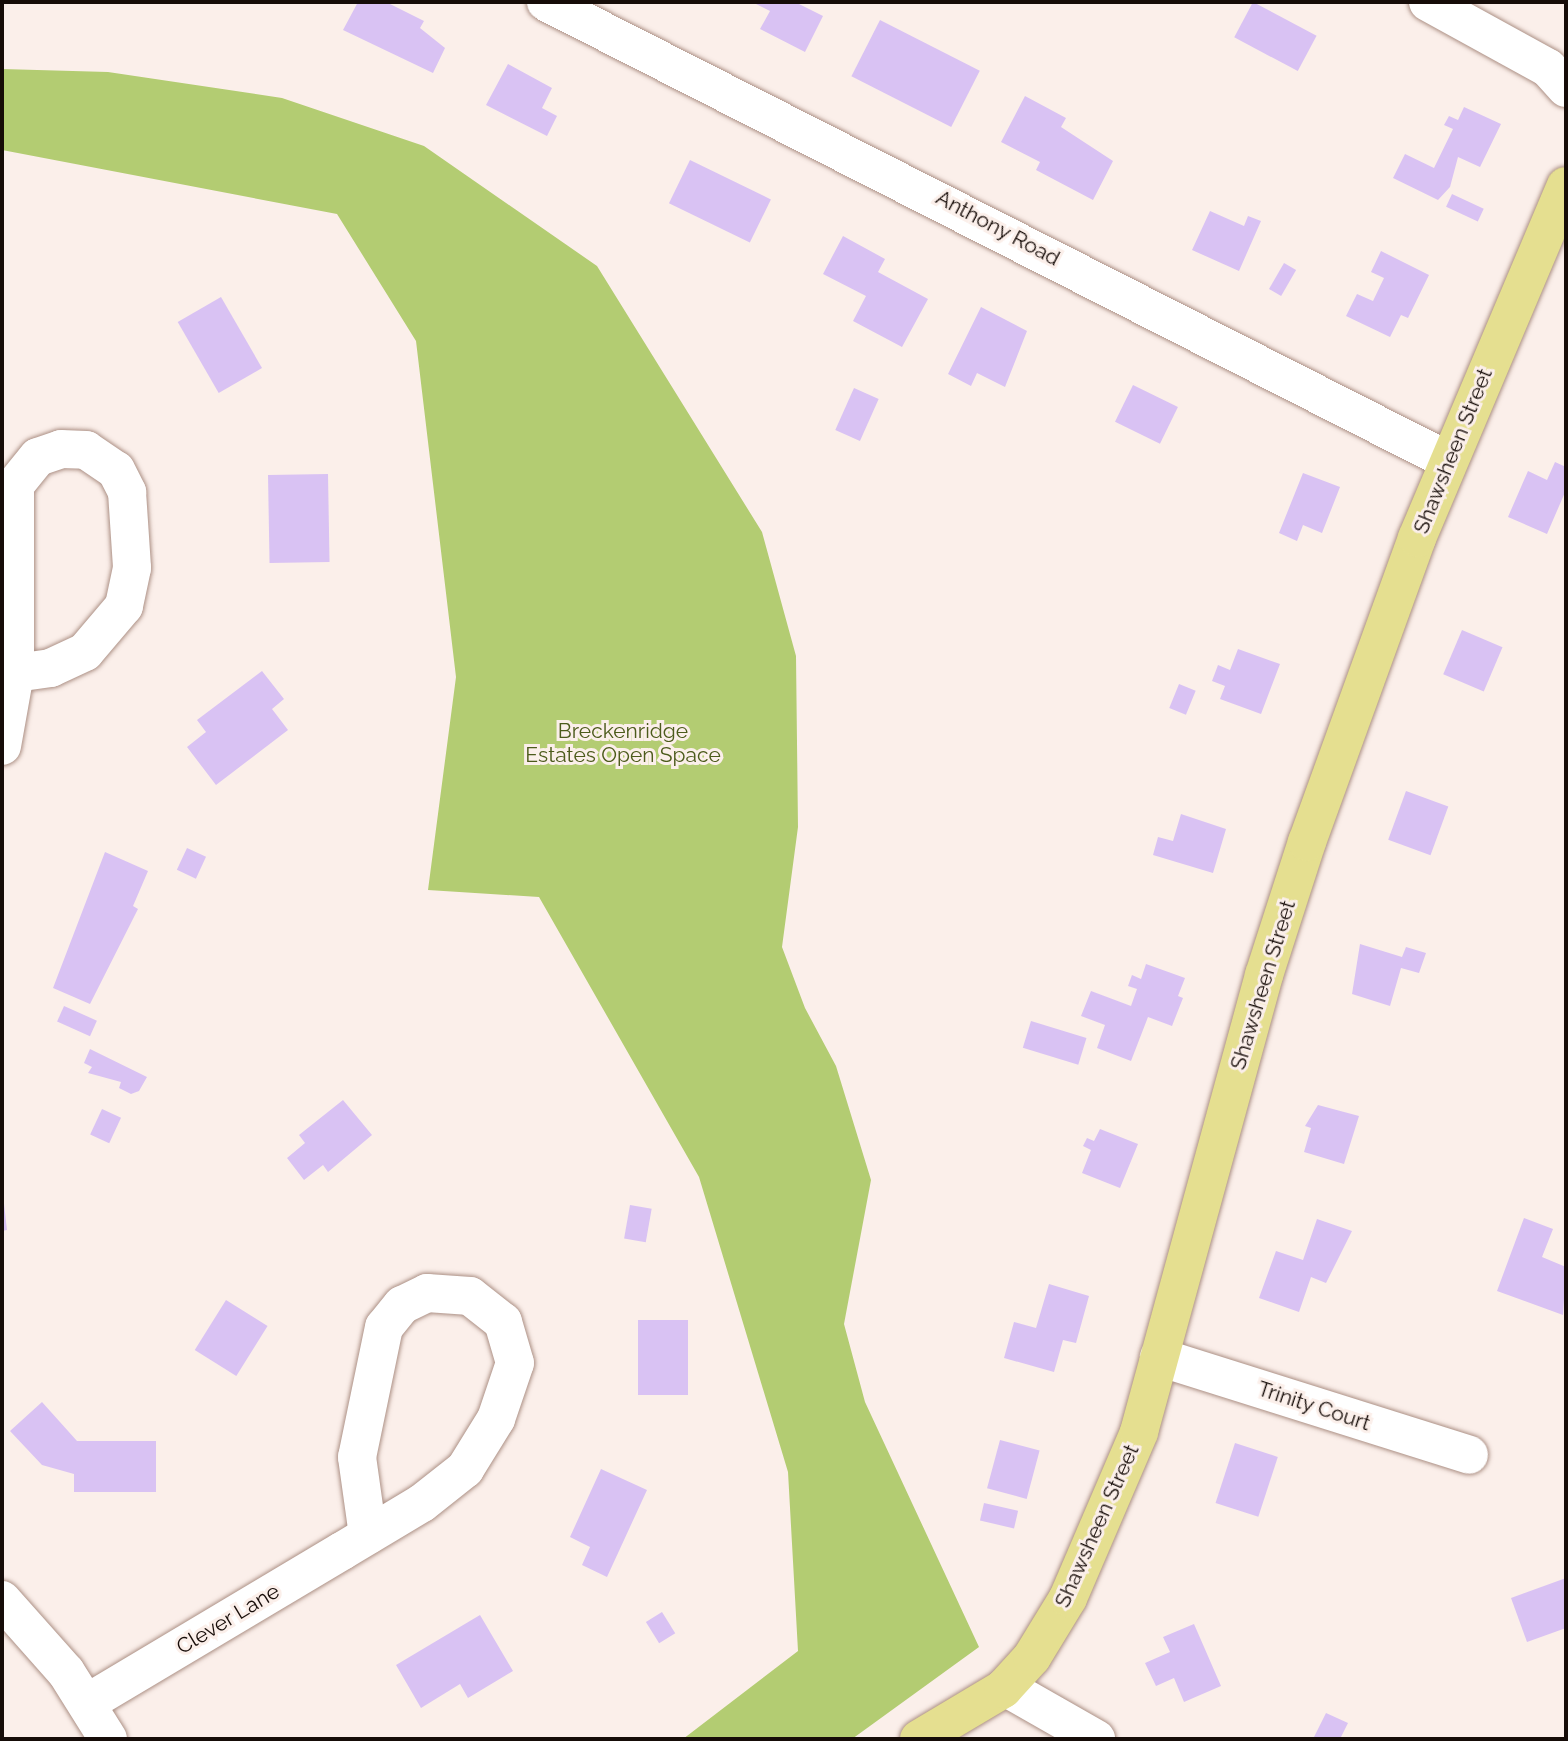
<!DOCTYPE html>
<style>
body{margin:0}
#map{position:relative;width:1568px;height:1741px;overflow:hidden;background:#fbefea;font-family:Raleway,sans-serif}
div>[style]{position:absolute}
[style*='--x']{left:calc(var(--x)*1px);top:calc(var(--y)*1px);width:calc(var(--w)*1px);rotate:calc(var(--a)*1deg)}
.green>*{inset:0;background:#b3cc72}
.building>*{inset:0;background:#d9c2f3;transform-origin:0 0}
.roads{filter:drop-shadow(0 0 2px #ac9085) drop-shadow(0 0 2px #ac9085)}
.minor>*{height:38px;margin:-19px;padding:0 19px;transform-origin:19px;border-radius:19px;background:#fff}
.major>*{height:38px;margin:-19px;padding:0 19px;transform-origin:19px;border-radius:19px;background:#e5df90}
span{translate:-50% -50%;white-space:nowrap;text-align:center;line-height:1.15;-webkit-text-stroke:6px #fbefea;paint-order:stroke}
.street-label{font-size:21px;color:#160c08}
.park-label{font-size:21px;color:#4c5b1b}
.frame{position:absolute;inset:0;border:4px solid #160c08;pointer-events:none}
</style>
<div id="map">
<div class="green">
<div style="clip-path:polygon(2px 69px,108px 72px,282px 98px,424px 146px,597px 266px,762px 532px,796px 656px,798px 827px,782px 947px,805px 1008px,836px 1066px,871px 1180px,844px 1324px,865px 1402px,979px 1647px,852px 1739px,683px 1739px,798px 1651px,788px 1472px,699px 1177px,539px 897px,428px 890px,456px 677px,416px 341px,337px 214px,2px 150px)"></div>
</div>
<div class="building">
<div style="clip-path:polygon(358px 2px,386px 2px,424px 21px,420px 28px,445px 48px,433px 73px,343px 30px)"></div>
<div style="clip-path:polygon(752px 2px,795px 2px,823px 16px,805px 52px,760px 29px,770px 11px)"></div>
<div style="left:1253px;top:2px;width:72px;height:40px;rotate:28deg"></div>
<div style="left:880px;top:20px;width:112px;height:63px;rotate:27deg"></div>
<div style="clip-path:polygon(508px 64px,552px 88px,542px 108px,557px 116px,547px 136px,486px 105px)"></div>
<div style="clip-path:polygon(1025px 96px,1066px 118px,1061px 127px,1113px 161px,1093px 200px,1036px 170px,1040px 162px,1001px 142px)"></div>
<div style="clip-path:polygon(1464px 107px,1501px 124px,1480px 167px,1458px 157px,1450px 187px,1438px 200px,1393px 178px,1405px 154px,1434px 168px,1453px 129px,1444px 125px,1449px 116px,1458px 120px)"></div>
<div style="left:690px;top:160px;width:90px;height:48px;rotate:26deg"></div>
<div style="left:1452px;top:194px;width:35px;height:14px;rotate:25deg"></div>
<div style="clip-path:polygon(1210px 211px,1244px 226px,1248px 216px,1261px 221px,1239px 271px,1192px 250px)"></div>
<div style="clip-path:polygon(843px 236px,885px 259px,878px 272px,928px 299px,902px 347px,853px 321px,866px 296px,823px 274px)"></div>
<div style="clip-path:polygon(1381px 251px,1429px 275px,1408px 318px,1401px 315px,1390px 337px,1346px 316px,1357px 294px,1373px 301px,1384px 278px,1371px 272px)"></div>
<div style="left:1284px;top:263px;width:14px;height:30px;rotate:30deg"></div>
<div style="left:221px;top:297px;width:82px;height:50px;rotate:60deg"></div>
<div style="clip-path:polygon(981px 307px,1027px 331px,1005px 387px,977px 373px,971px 386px,948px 374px)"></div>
<div style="left:1133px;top:385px;width:50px;height:41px;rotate:26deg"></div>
<div style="left:854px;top:388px;width:27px;height:46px;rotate:24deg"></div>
<div style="clip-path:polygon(1555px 462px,1566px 467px,1566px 490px,1547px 534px,1508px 517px,1528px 471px,1547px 480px)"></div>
<div style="clip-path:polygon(1303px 473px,1340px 487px,1322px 533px,1303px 525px,1297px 541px,1279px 533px)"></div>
<div style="left:328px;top:474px;width:88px;height:60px;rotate:89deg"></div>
<div style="left:1462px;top:630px;width:44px;height:48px;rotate:23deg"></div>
<div style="clip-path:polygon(1238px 649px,1280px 664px,1261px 714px,1220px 699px,1225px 686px,1212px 681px,1218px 665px,1230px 670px)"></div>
<div style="clip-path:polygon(262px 671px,284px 699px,272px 709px,288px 730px,216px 785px,187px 747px,206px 732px,197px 720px)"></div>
<div style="left:1179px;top:684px;width:18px;height:26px;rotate:22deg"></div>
<div style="left:1406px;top:791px;width:45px;height:52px;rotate:20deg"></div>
<div style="clip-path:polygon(1181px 814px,1226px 829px,1213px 873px,1153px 855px,1158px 837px,1173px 841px)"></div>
<div style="left:187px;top:848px;width:21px;height:24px;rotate:25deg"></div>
<div style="clip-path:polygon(105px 852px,148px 871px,133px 906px,138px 909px,90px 1004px,53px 988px)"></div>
<div style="clip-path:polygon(1360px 944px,1402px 957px,1406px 947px,1426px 953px,1419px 973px,1401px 968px,1390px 1006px,1352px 994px)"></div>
<div style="clip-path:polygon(1146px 964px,1185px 978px,1178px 996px,1183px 998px,1172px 1026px,1148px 1017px,1131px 1061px,1097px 1048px,1105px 1025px,1081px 1016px,1091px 991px,1131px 1006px,1137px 989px,1128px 986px,1132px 975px,1141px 979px)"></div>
<div style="left:64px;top:1006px;width:36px;height:17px;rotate:24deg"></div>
<div style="left:1031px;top:1021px;width:58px;height:28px;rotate:17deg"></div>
<div style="clip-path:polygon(90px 1049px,147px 1077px,139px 1091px,131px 1094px,119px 1088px,121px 1082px,88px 1073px,92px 1067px,84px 1063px)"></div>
<div style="clip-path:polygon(343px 1100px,372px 1135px,328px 1172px,323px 1165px,304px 1180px,287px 1158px,305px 1143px,299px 1135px)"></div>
<div style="clip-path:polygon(1318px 1105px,1359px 1116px,1344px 1164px,1304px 1152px,1311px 1128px,1305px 1126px)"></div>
<div style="left:102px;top:1109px;width:21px;height:28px;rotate:25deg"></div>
<div style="clip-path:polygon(1100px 1129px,1138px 1144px,1120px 1188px,1082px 1173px,1091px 1150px,1083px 1146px,1087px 1138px,1094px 1141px)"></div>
<div style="clip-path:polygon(2px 1186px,7px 1230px,2px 1231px)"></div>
<div style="left:630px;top:1205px;width:22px;height:34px;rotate:10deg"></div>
<div style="clip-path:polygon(1524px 1218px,1553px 1229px,1542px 1257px,1566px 1267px,1563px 1315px,1497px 1291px)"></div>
<div style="clip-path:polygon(1317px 1219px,1352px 1231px,1326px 1283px,1311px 1277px,1299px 1312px,1259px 1298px,1276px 1251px,1303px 1260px)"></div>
<div style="clip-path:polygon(1049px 1284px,1089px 1296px,1076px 1343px,1063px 1340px,1054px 1372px,1004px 1358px,1014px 1322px,1036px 1328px)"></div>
<div style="left:226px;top:1300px;width:49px;height:59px;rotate:32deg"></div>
<div style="left:638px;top:1320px;width:50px;height:75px"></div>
<div style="clip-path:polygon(42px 1402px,77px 1441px,156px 1441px,156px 1492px,74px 1492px,74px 1474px,42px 1465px,10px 1431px)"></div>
<div style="left:1000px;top:1440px;width:41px;height:50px;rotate:15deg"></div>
<div style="left:1235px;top:1443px;width:45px;height:63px;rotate:18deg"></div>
<div style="clip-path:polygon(601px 1469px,647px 1490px,607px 1577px,582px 1565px,590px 1547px,570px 1537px)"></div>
<div style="left:984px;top:1503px;width:35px;height:18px;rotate:13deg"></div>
<div style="clip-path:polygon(1566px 1578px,1566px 1628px,1527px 1642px,1511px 1598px)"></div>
<div style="left:662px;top:1612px;width:25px;height:19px;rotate:58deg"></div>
<div style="clip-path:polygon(480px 1615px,513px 1671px,468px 1698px,460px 1684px,421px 1708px,396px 1665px)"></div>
<div style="clip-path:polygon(1194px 1624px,1221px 1686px,1184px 1702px,1174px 1678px,1156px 1686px,1145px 1663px,1170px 1652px,1163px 1637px)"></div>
<div style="clip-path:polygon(1326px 1713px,1348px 1723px,1340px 1739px,1313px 1739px)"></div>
</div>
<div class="roads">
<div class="minor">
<div style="--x:546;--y:2;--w:1011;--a:26.95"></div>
<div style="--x:1428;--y:2;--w:137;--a:28.8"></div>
<div style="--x:1548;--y:68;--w:27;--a:48"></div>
<div style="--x:2;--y:746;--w:74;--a:-79.9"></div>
<div style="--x:15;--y:673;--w:188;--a:-90"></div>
<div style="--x:15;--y:485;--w:36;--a:-51"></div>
<div style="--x:38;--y:457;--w:24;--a:-19"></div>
<div style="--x:61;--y:449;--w:25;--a:2"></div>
<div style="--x:86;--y:450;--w:36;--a:34"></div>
<div style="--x:116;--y:470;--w:25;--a:63"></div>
<div style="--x:127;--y:492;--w:76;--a:86.2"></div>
<div style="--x:132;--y:568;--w:39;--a:102"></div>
<div style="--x:124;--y:606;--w:60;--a:130.3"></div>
<div style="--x:85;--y:652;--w:38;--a:155"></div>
<div style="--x:51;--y:668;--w:36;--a:172"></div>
<div style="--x:1159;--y:1357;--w:325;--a:17.5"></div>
<div style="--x:2;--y:1600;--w:96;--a:48.4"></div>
<div style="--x:66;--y:1672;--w:79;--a:57.9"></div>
<div style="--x:1005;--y:1687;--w:105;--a:29.7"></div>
<div style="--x:87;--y:1703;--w:297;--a:-30.8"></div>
<div style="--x:342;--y:1551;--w:93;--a:-31"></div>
<div style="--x:422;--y:1503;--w:55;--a:-38.3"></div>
<div style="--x:465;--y:1469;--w:59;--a:-58.2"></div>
<div style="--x:496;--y:1419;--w:59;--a:-71.3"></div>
<div style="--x:515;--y:1363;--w:43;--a:-106.3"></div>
<div style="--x:503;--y:1322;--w:42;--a:-141.8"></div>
<div style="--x:470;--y:1296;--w:43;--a:-176"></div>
<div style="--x:427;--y:1293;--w:28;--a:154"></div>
<div style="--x:402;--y:1305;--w:28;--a:129"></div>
<div style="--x:384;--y:1327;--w:133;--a:101.7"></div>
<div style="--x:357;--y:1457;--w:79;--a:82"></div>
</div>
<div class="major">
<div style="--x:919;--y:1739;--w:98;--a:-30.8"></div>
<div style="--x:1003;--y:1689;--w:43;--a:-47.8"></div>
<div style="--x:1032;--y:1657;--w:69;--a:-58.6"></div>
<div style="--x:1068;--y:1598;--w:181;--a:-66.8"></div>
<div style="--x:1139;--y:1432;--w:474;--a:-74.7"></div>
<div style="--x:1264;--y:975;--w:140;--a:-72.1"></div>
<div style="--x:1307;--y:842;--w:323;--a:-70.1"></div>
<div style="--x:1417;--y:538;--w:382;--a:-67.1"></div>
</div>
</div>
<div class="street-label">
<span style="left:998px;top:228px;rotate:28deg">Anthony Road</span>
<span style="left:1453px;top:451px;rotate:-68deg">Shawsheen Street</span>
<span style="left:1263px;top:985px;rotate:-73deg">Shawsheen Street</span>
<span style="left:1314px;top:1406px;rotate:18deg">Trinity Court</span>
<span style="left:1097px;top:1526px;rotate:-66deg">Shawsheen Street</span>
<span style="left:228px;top:1619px;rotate:-31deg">Clever Lane</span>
</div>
<div class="park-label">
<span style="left:623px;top:743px">Breckenridge<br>Estates Open Space</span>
</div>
<div class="frame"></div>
</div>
